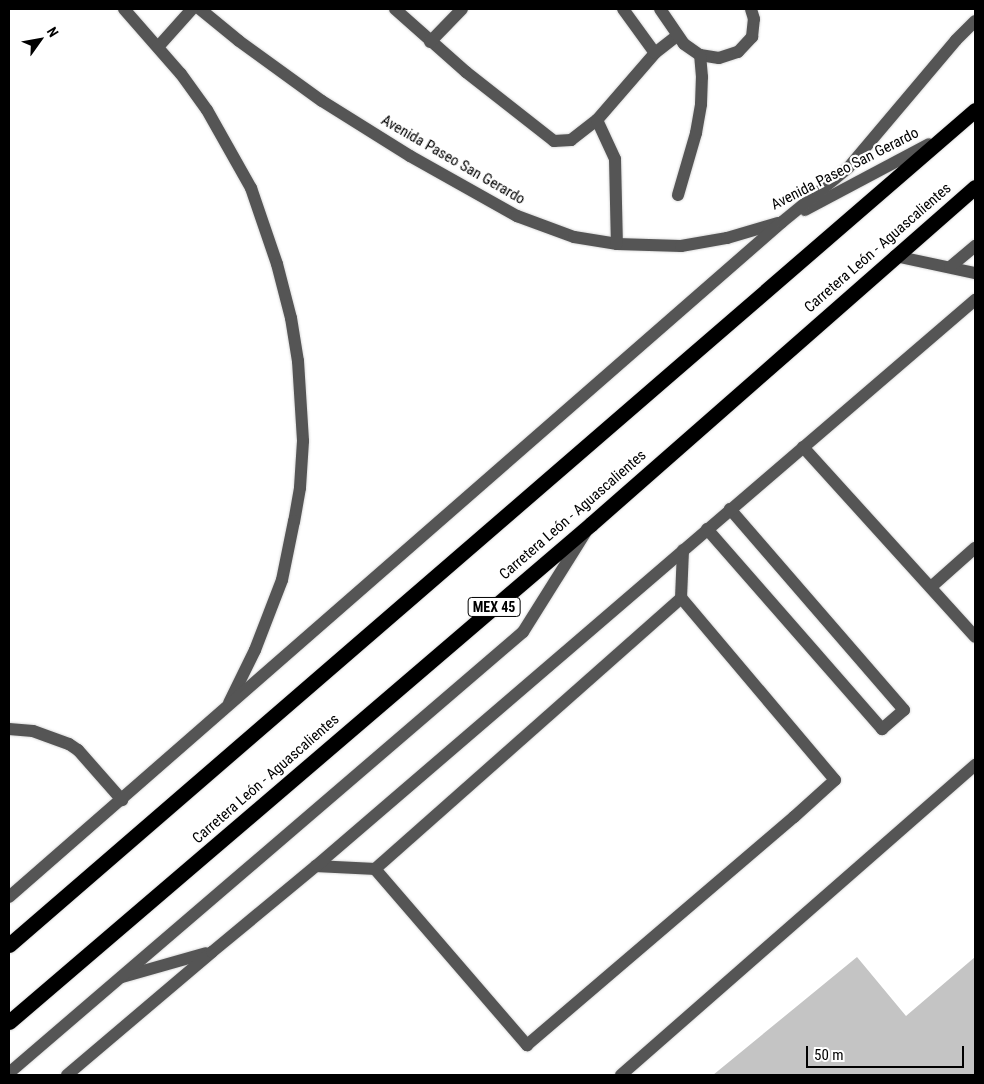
<!DOCTYPE html>
<meta charset="utf-8">
<style>
body{margin:0}
#map{position:relative;width:984px;height:1084px;overflow:hidden;background:#fff;font-family:"Roboto Condensed",sans-serif}
div>[style]{position:absolute}
[style*='--x']{left:calc(var(--x)*1px);top:calc(var(--y)*1px);width:calc(var(--w)*1px);rotate:calc(var(--a)*1deg)}
.building>*{inset:0;background:#c4c4c4}
.roads{filter:drop-shadow(0 0 1px #dbdbdb) drop-shadow(0 0 1px #dbdbdb)}
.minor>*{height:12px;margin:-6px;padding:0 6px;transform-origin:6px;border-radius:6px;background:#555}
.highway>*{height:15px;margin:-7.5px;padding:0 7.5px;transform-origin:7.5px;border-radius:7.5px;background:#000}
span{translate:-50% -50%;white-space:nowrap;text-align:center;line-height:1.15;-webkit-text-stroke:4.5px #fff;paint-order:stroke}
.shield-label span{padding:1px 4px;background:#fff;border:1px solid;border-radius:4px;-webkit-text-stroke-width:0}
.shield-label{font-size:14px;color:#000;font-weight:700}
.street-label{font-size:15px;color:#000}
.frame{position:absolute;inset:0;border:10px solid #000;pointer-events:none}
.north{position:absolute;left:15px;top:15px;width:50px;height:50px;-webkit-text-stroke:4px #fff;paint-order:stroke;rotate:58deg;font-size:14px;font-weight:700;line-height:20px;text-align:center;color:#000}
.north::after{content:'';display:block;margin:auto;width:18px;height:22px;background:#000;clip-path:polygon(50% 0,100% 100%,50% 72%,0 100%)}
.scale{position:absolute;left:806px;top:1046px;width:158px;height:22px;box-sizing:border-box;border:2px solid #000;border-top:0;padding-left:6px;font-size:15px;line-height:18px;white-space:nowrap;color:#000;-webkit-text-stroke:4px #fff;paint-order:stroke}
</style>
<div id="map">
<div class="building">
<div style="clip-path:polygon(857px 957px,906px 1016px,975px 957px,975px 1075px,713px 1075px)"></div>
</div>
<div class="roads">
<div class="minor">
<div style="--x:124;--y:9;--w:86;--a:48.8"></div>
<div style="--x:181;--y:74;--w:44;--a:54.2"></div>
<div style="--x:207;--y:110;--w:90;--a:60.6"></div>
<div style="--x:251;--y:188;--w:80;--a:71.1"></div>
<div style="--x:277;--y:264;--w:56;--a:75.5"></div>
<div style="--x:291;--y:318;--w:44;--a:80.8"></div>
<div style="--x:298;--y:361;--w:80;--a:86.4"></div>
<div style="--x:303;--y:441;--w:47;--a:93.7"></div>
<div style="--x:300;--y:488;--w:34;--a:100"></div>
<div style="--x:294;--y:521;--w:60;--a:101.5"></div>
<div style="--x:282;--y:580;--w:75;--a:111.1"></div>
<div style="--x:255;--y:650;--w:59;--a:116.1"></div>
<div style="--x:200;--y:9;--w:50;--a:39.4"></div>
<div style="--x:239;--y:41;--w:102;--a:35.9"></div>
<div style="--x:322;--y:101;--w:104;--a:32"></div>
<div style="--x:410;--y:156;--w:123;--a:29.3"></div>
<div style="--x:517;--y:216;--w:61;--a:20.2"></div>
<div style="--x:574;--y:237;--w:44;--a:9.2"></div>
<div style="--x:617;--y:244;--w:64;--a:1.8"></div>
<div style="--x:681;--y:246;--w:47;--a:-9.9"></div>
<div style="--x:727;--y:238;--w:53;--a:-16.4"></div>
<div style="--x:395;--y:9;--w:95;--a:41.6"></div>
<div style="--x:466;--y:72;--w:112;--a:38.1"></div>
<div style="--x:554;--y:141;--w:17;--a:-3"></div>
<div style="--x:571;--y:140;--w:33;--a:-38"></div>
<div style="--x:597;--y:120;--w:89;--a:-49.1"></div>
<div style="--x:655;--y:53;--w:28;--a:-38"></div>
<div style="--x:623;--y:9;--w:54;--a:54"></div>
<div style="--x:660;--y:9;--w:42;--a:55.6"></div>
<div style="--x:684;--y:44;--w:19;--a:35"></div>
<div style="--x:700;--y:55;--w:19;--a:9"></div>
<div style="--x:719;--y:58;--w:20;--a:-18"></div>
<div style="--x:738;--y:52;--w:21;--a:-47"></div>
<div style="--x:752;--y:37;--w:18;--a:-84"></div>
<div style="--x:754;--y:19;--w:10;--a:-107"></div>
<div style="--x:430;--y:42;--w:46;--a:-45.9"></div>
<div style="--x:158;--y:47;--w:51;--a:-48.2"></div>
<div style="--x:597;--y:120;--w:43;--a:65.2"></div>
<div style="--x:615;--y:159;--w:85;--a:88.7"></div>
<div style="--x:678;--y:195;--w:65;--a:-73.8"></div>
<div style="--x:696;--y:133;--w:29;--a:-80"></div>
<div style="--x:701;--y:104;--w:27;--a:-88"></div>
<div style="--x:702;--y:77;--w:22;--a:-95"></div>
<div style="--x:805;--y:210;--w:140;--a:-28"></div>
<div style="--x:895;--y:256;--w:82;--a:12"></div>
<div style="--x:950;--y:267;--w:33;--a:-40"></div>
<div style="--x:803;--y:447;--w:256;--a:47.8"></div>
<div style="--x:707;--y:529;--w:266;--a:48.8"></div>
<div style="--x:882;--y:729;--w:29;--a:-41"></div>
<div style="--x:904;--y:710;--w:266;--a:-130.9"></div>
<div style="--x:931;--y:587;--w:59;--a:-41.6"></div>
<div style="--x:9;--y:729;--w:24;--a:5"></div>
<div style="--x:33;--y:731;--w:38;--a:20"></div>
<div style="--x:69;--y:744;--w:11;--a:34"></div>
<div style="--x:78;--y:750;--w:67;--a:48.7"></div>
<div style="--x:316;--y:866;--w:59;--a:2.9"></div>
<div style="--x:375;--y:869;--w:409;--a:-41.5"></div>
<div style="--x:681;--y:598;--w:48;--a:-87.6"></div>
<div style="--x:375;--y:869;--w:233;--a:49.2"></div>
<div style="--x:527;--y:1045;--w:351;--a:-40.5"></div>
<div style="--x:794;--y:817;--w:55;--a:-42.1"></div>
<div style="--x:835;--y:780;--w:238;--a:-130.2"></div>
<div style="--x:9;--y:897;--w:1026;--a:-41.13"></div>
<div style="--x:782;--y:222;--w:85;--a:-39.3"></div>
<div style="--x:848;--y:168;--w:167;--a:-49.8"></div>
<div style="--x:956;--y:40;--w:27;--a:-45"></div>
<div style="--x:122;--y:977;--w:87;--a:-15.9"></div>
<div style="--x:9;--y:1073;--w:677;--a:-40.63"></div>
<div style="--x:523;--y:632;--w:117;--a:-57.9"></div>
<div style="--x:67;--y:1075;--w:190;--a:-40.3"></div>
<div style="--x:212;--y:952;--w:135;--a:-39.6"></div>
<div style="--x:316;--y:866;--w:869;--a:-40.66"></div>
<div style="--x:621;--y:1075;--w:471;--a:-41.2"></div>
</div>
<div class="highway">
<div style="--x:9;--y:945;--w:1277;--a:-40.84"></div>
<div style="--x:9;--y:1022;--w:766;--a:-40.55"></div>
<div style="--x:591;--y:524;--w:511;--a:-41.27"></div>
</div>
</div>
<div class="shield-label">
<span style="left:494px;top:607px">MEX 45</span>
</div>
<div class="street-label">
<span style="left:453px;top:160px;rotate:30deg">Avenida Paseo San Gerardo</span>
<span style="left:845px;top:169px;rotate:-27deg">Avenida Paseo San Gerardo</span>
<span style="left:878px;top:248px;rotate:-41deg">Carretera León - Aguascalientes</span>
<span style="left:573px;top:515px;rotate:-41deg">Carretera León - Aguascalientes</span>
<span style="left:266px;top:779px;rotate:-41deg">Carretera León - Aguascalientes</span>
</div>
<div class="frame"></div>
<div class="north">N</div>
<div class="scale">50 m</div>
</div>
